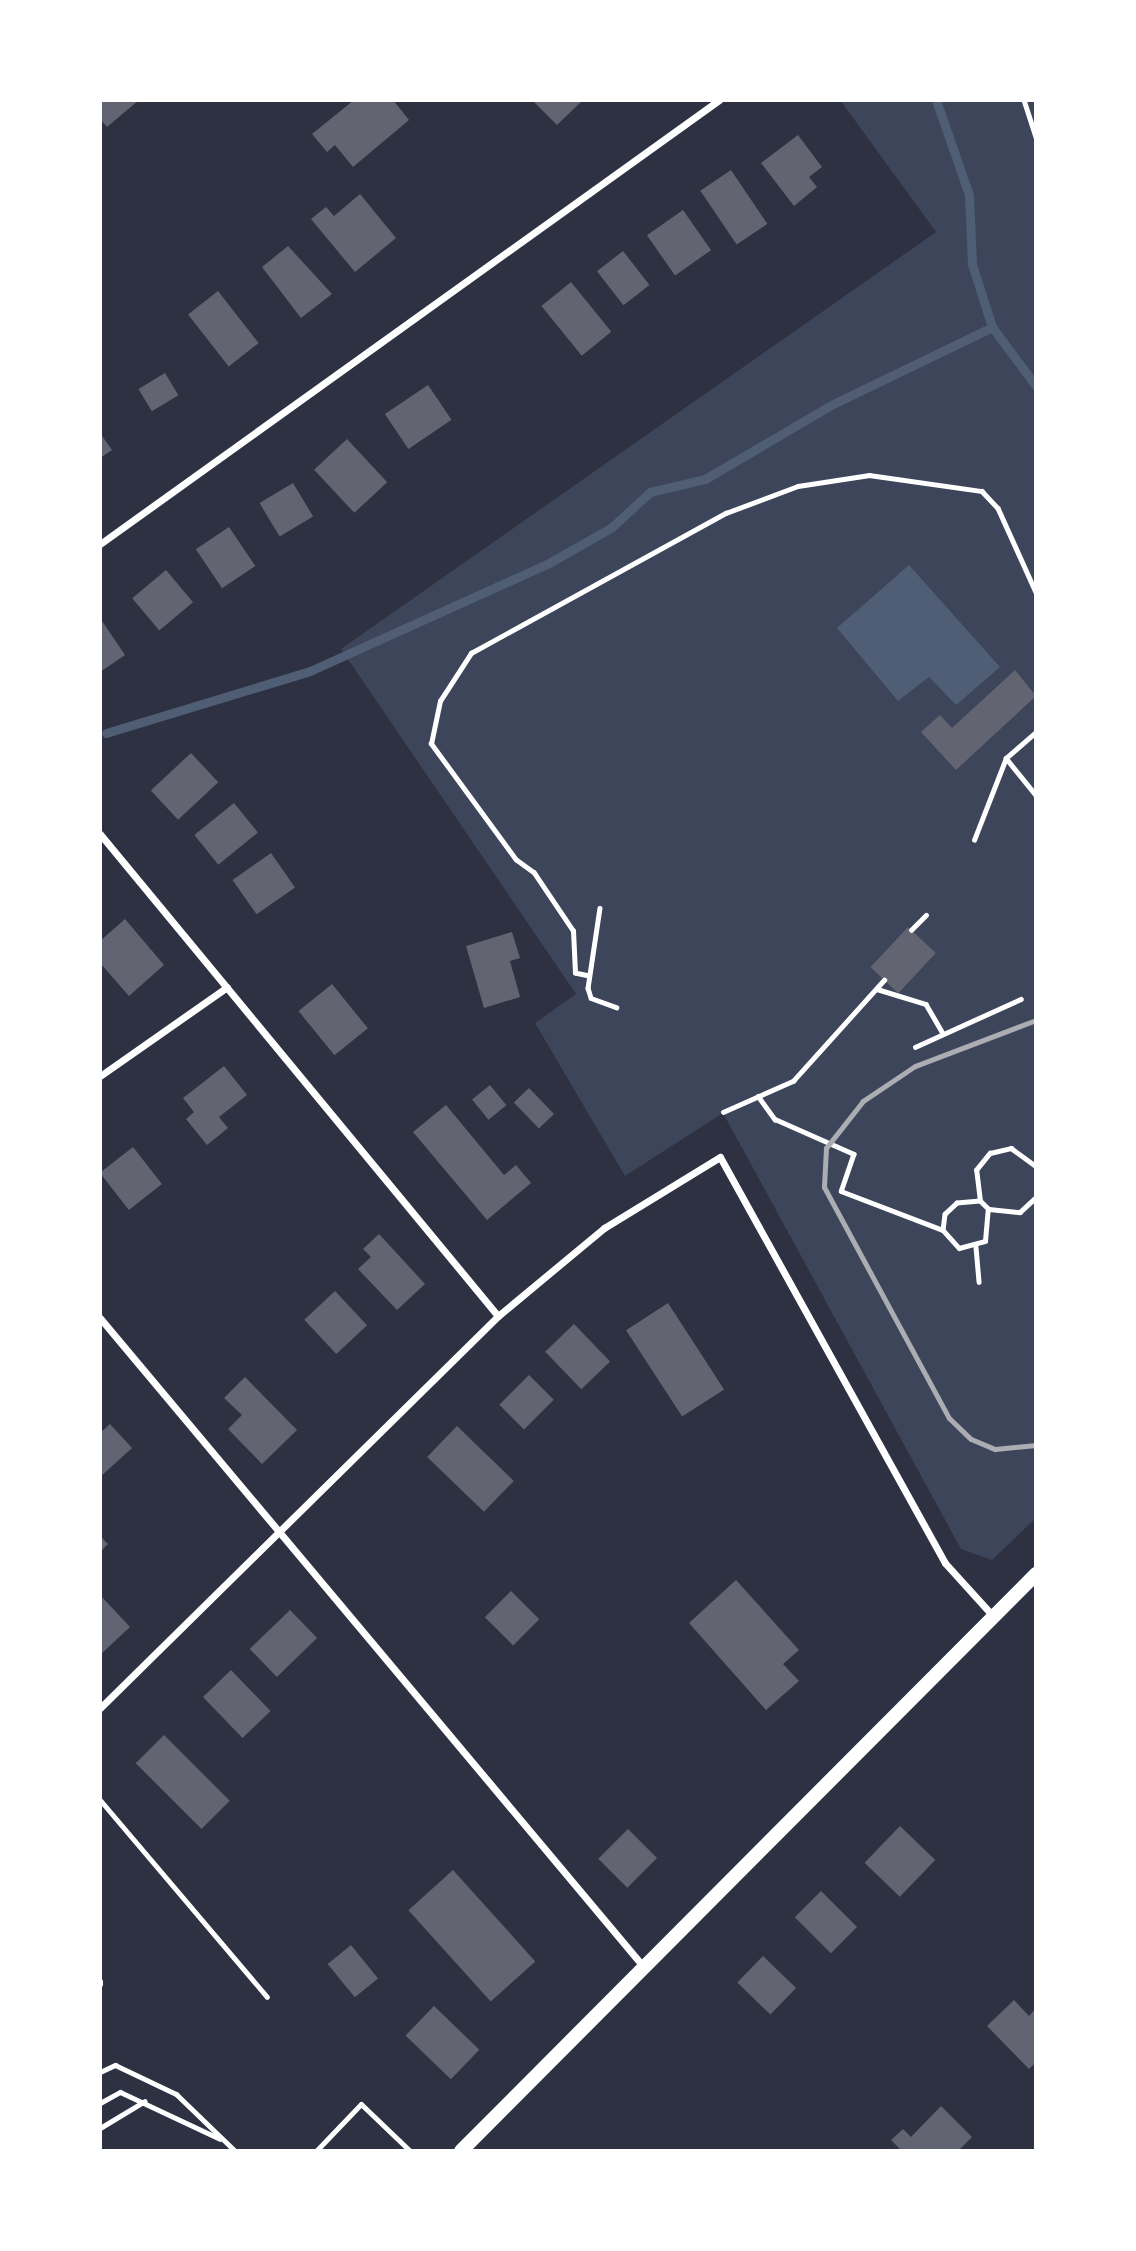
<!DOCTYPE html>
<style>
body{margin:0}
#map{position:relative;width:1136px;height:2251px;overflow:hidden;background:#2d3142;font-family:Commissioner,sans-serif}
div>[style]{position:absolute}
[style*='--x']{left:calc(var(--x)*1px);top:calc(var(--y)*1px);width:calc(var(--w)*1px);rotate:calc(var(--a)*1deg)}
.green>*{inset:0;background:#3c4559}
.water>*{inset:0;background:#4f5d75}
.stream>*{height:9px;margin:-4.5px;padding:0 4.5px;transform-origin:4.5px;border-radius:4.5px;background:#4f5d75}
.building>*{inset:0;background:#626471;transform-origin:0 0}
.path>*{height:4.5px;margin:-2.25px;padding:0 2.25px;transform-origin:2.25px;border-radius:2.25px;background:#fff}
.service>*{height:5px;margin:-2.5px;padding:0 2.5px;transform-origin:2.5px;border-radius:2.5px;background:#fff}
.minor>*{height:7px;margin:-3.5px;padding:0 3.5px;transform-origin:3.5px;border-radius:3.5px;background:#fff}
.secondary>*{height:14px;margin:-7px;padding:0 7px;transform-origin:7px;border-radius:7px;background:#fff}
.rail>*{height:5px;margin:-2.5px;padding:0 2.5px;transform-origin:2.5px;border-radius:2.5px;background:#abadb3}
span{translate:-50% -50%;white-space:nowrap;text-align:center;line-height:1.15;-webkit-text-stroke:5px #fff;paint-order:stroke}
.frame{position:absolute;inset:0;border:102px solid #fff;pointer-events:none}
</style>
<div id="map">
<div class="green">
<div style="clip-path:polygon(840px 100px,1036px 100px,1036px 1518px,992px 1560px,961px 1549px,723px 1113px,625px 1176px,535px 1023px,576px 994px,341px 649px,936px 232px)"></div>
</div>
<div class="water">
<div style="clip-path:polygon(909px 565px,1000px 667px,956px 705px,929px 677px,898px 701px,837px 628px)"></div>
</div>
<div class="stream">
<div style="--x:936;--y:100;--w:101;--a:70.8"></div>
<div style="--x:969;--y:195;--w:69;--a:87.5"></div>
<div style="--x:972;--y:264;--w:66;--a:72.4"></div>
<div style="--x:992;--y:327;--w:74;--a:53.3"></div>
<div style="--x:106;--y:733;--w:213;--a:-16.9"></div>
<div style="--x:310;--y:671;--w:262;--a:-24.3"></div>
<div style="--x:549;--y:563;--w:73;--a:-29.7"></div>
<div style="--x:612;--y:527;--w:52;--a:-42.6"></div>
<div style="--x:650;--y:492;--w:57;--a:-13.3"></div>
<div style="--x:705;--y:479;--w:146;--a:-30.4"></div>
<div style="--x:831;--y:405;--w:179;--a:-25.8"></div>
</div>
<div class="building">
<div style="clip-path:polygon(100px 100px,139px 100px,107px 127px,100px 119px)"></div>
<div style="clip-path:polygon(354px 100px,393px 100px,409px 120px,353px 167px,335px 145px,327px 152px,312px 134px)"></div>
<div style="clip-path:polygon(532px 100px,583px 100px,557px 125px)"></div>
<div style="clip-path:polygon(798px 135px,822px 167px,809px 177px,817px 187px,794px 206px,761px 163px)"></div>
<div style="left:731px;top:170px;width:65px;height:37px;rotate:56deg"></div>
<div style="clip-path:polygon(360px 194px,396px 238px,355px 272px,311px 219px,326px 207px,334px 216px)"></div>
<div style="left:683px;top:210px;width:49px;height:44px;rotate:55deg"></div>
<div style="clip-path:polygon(288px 246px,332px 294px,301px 318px,262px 267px)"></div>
<div style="left:623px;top:251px;width:43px;height:33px;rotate:52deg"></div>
<div style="left:571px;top:282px;width:64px;height:38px;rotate:51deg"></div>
<div style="left:218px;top:291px;width:66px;height:38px;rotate:52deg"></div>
<div style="left:165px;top:373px;width:26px;height:31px;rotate:59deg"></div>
<div style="left:428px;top:385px;width:42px;height:52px;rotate:56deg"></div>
<div style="clip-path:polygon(100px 433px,112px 450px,100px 458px)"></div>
<div style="left:347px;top:439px;width:59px;height:45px;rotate:47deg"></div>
<div style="left:293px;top:483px;width:39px;height:39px;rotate:59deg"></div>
<div style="left:229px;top:527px;width:47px;height:40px;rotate:56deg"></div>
<div style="left:166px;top:570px;width:42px;height:44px;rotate:50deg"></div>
<div style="clip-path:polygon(100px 618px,125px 655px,100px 672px)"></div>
<div style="clip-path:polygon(1015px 670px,1036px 696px,956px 770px,921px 732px,940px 715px,952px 728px)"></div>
<div style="left:191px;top:753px;width:40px;height:55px;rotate:47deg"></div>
<div style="left:234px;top:803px;width:38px;height:51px;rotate:51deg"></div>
<div style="left:271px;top:853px;width:42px;height:47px;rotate:55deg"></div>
<div style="clip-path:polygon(125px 919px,164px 965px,129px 996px,100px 963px,100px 941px)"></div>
<div style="left:908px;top:927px;width:38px;height:55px;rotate:43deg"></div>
<div style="clip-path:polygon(512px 932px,520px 958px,510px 961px,520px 997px,484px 1008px,466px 946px)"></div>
<div style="left:332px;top:984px;width:57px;height:43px;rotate:51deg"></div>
<div style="clip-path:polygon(224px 1066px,247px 1095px,219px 1117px,228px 1128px,207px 1145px,186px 1119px,194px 1112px,183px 1098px)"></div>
<div style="left:490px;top:1085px;width:26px;height:23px;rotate:51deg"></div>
<div style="left:529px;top:1088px;width:36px;height:21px;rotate:46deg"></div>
<div style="clip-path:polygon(446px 1105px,504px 1175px,516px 1165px,531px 1183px,487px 1220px,413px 1132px)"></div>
<div style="left:133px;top:1147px;width:47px;height:42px;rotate:52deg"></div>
<div style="clip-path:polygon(379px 1234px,425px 1284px,397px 1310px,358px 1269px,371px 1257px,363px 1249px)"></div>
<div style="left:335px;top:1291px;width:47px;height:42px;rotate:47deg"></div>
<div style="left:668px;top:1303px;width:103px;height:50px;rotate:57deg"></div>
<div style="left:574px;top:1324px;width:52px;height:40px;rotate:46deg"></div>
<div style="left:529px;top:1375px;width:35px;height:42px;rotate:45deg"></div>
<div style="clip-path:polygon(245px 1377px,297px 1430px,262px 1464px,228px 1429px,242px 1415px,224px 1398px)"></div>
<div style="clip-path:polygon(110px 1424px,132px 1448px,100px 1477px,100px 1433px)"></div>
<div style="left:457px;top:1426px;width:79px;height:43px;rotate:44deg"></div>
<div style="clip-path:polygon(100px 1536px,108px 1544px,100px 1552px)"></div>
<div style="clip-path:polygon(736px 1580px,799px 1650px,783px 1664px,799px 1681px,766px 1710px,689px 1623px)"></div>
<div style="left:511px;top:1591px;width:40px;height:37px;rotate:45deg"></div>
<div style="clip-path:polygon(100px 1595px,130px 1627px,100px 1655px)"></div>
<div style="left:290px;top:1610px;width:39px;height:56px;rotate:46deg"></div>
<div style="left:231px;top:1670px;width:57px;height:39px;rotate:46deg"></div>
<div style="left:164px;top:1735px;width:93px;height:40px;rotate:45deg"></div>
<div style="left:900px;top:1826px;width:49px;height:51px;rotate:44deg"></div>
<div style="left:628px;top:1829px;width:41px;height:42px;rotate:45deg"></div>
<div style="left:453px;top:1870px;width:123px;height:60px;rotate:48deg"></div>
<div style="left:821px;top:1891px;width:51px;height:37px;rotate:45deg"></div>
<div style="left:351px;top:1945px;width:43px;height:30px;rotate:51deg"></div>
<div style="left:763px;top:1956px;width:46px;height:37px;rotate:44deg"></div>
<div style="clip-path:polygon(1014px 2000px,1029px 2016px,1036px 2008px,1036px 2062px,1029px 2069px,987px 2026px)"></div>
<div style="left:434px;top:2006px;width:63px;height:41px;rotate:44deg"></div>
<div style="clip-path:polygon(941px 2106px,972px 2137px,958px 2151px,902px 2151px,891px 2140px,903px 2129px,911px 2137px)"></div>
</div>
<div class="path">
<div style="--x:1024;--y:100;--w:39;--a:72"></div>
<div style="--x:1006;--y:758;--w:48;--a:51"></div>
<div style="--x:974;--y:840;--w:88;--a:-68.7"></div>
<div style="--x:1006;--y:758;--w:40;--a:-41"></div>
<div style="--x:600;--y:908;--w:81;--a:98.5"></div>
<div style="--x:588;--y:988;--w:10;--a:73"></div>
<div style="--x:591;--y:998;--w:27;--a:20"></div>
<div style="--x:911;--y:930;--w:21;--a:-45"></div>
<div style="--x:589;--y:976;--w:14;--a:-168"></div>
<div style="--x:575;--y:973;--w:42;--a:-92.7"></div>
<div style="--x:573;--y:931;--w:70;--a:-123.9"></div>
<div style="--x:534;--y:873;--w:22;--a:-144"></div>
<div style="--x:516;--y:860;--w:144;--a:-126.2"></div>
<div style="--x:431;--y:744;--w:44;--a:-78.2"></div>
<div style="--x:440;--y:701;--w:57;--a:-57.1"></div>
<div style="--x:471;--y:653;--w:291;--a:-28.8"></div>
<div style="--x:726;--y:513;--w:77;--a:-20.6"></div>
<div style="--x:798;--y:486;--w:72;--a:-8.8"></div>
<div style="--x:869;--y:475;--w:114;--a:8.1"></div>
<div style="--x:982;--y:491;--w:23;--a:47"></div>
<div style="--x:998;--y:508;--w:92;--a:65.7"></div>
<div style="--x:877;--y:989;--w:51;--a:17"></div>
<div style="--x:926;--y:1004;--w:34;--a:60"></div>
<div style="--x:915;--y:1047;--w:116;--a:-24.4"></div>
<div style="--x:758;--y:1096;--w:29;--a:54"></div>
<div style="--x:775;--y:1119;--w:86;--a:23.9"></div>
<div style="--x:854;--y:1154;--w:39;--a:109"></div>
<div style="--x:841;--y:1191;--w:109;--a:20.9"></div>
<div style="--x:943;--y:1230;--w:24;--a:48"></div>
<div style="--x:959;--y:1248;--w:27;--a:-15"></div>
<div style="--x:985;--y:1241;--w:32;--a:-85"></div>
<div style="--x:988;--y:1209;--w:11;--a:-135"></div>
<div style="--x:980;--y:1201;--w:23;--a:175"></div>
<div style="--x:957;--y:1203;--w:16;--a:137"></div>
<div style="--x:945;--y:1214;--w:16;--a:97"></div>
<div style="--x:723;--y:1112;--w:77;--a:-23.9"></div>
<div style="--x:793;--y:1081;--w:136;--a:-48"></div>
<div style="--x:980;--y:1201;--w:31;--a:-97"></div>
<div style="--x:976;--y:1170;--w:22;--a:-51"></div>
<div style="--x:990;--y:1153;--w:22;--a:-13"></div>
<div style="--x:1011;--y:1148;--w:31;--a:36"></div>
<div style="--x:989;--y:1209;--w:31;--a:6"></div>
<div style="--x:1020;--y:1212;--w:22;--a:-43"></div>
<div style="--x:976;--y:1247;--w:35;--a:85"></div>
</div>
<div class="service">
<div style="--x:100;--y:1800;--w:258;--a:49.7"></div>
<div style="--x:100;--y:1981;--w:3;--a:90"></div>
<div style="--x:100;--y:2072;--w:17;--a:-25"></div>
<div style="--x:115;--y:2065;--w:68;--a:25.4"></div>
<div style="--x:176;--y:2094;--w:82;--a:44"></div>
<div style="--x:100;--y:2103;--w:23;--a:-29"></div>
<div style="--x:120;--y:2092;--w:110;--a:25.2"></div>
<div style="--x:100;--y:2128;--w:52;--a:-31"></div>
<div style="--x:316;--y:2151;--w:65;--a:-46.2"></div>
<div style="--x:361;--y:2104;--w:68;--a:43.8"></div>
</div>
<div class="minor">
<div style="--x:100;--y:544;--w:762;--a:-35.65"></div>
<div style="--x:100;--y:834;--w:625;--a:50.45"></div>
<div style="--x:100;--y:1076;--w:155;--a:-35"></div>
<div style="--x:100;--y:1318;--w:845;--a:50.04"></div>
<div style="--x:100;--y:1708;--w:559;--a:-44.56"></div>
<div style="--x:498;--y:1316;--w:138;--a:-39.7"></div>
<div style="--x:604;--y:1228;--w:136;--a:-31.5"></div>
<div style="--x:720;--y:1157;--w:464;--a:61"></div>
<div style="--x:945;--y:1563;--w:72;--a:47.8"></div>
</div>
<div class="secondary">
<div style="--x:461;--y:2151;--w:815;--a:-45.1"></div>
</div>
<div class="rail">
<div style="--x:1036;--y:1020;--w:129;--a:159.2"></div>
<div style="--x:915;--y:1066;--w:63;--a:146.1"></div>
<div style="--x:863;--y:1101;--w:60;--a:128.2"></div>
<div style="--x:826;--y:1148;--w:39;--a:93"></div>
<div style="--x:824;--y:1187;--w:263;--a:61.6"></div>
<div style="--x:949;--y:1418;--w:30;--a:44"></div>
<div style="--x:971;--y:1439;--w:26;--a:23"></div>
<div style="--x:995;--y:1449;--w:41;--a:-5.6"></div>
</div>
<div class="frame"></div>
</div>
